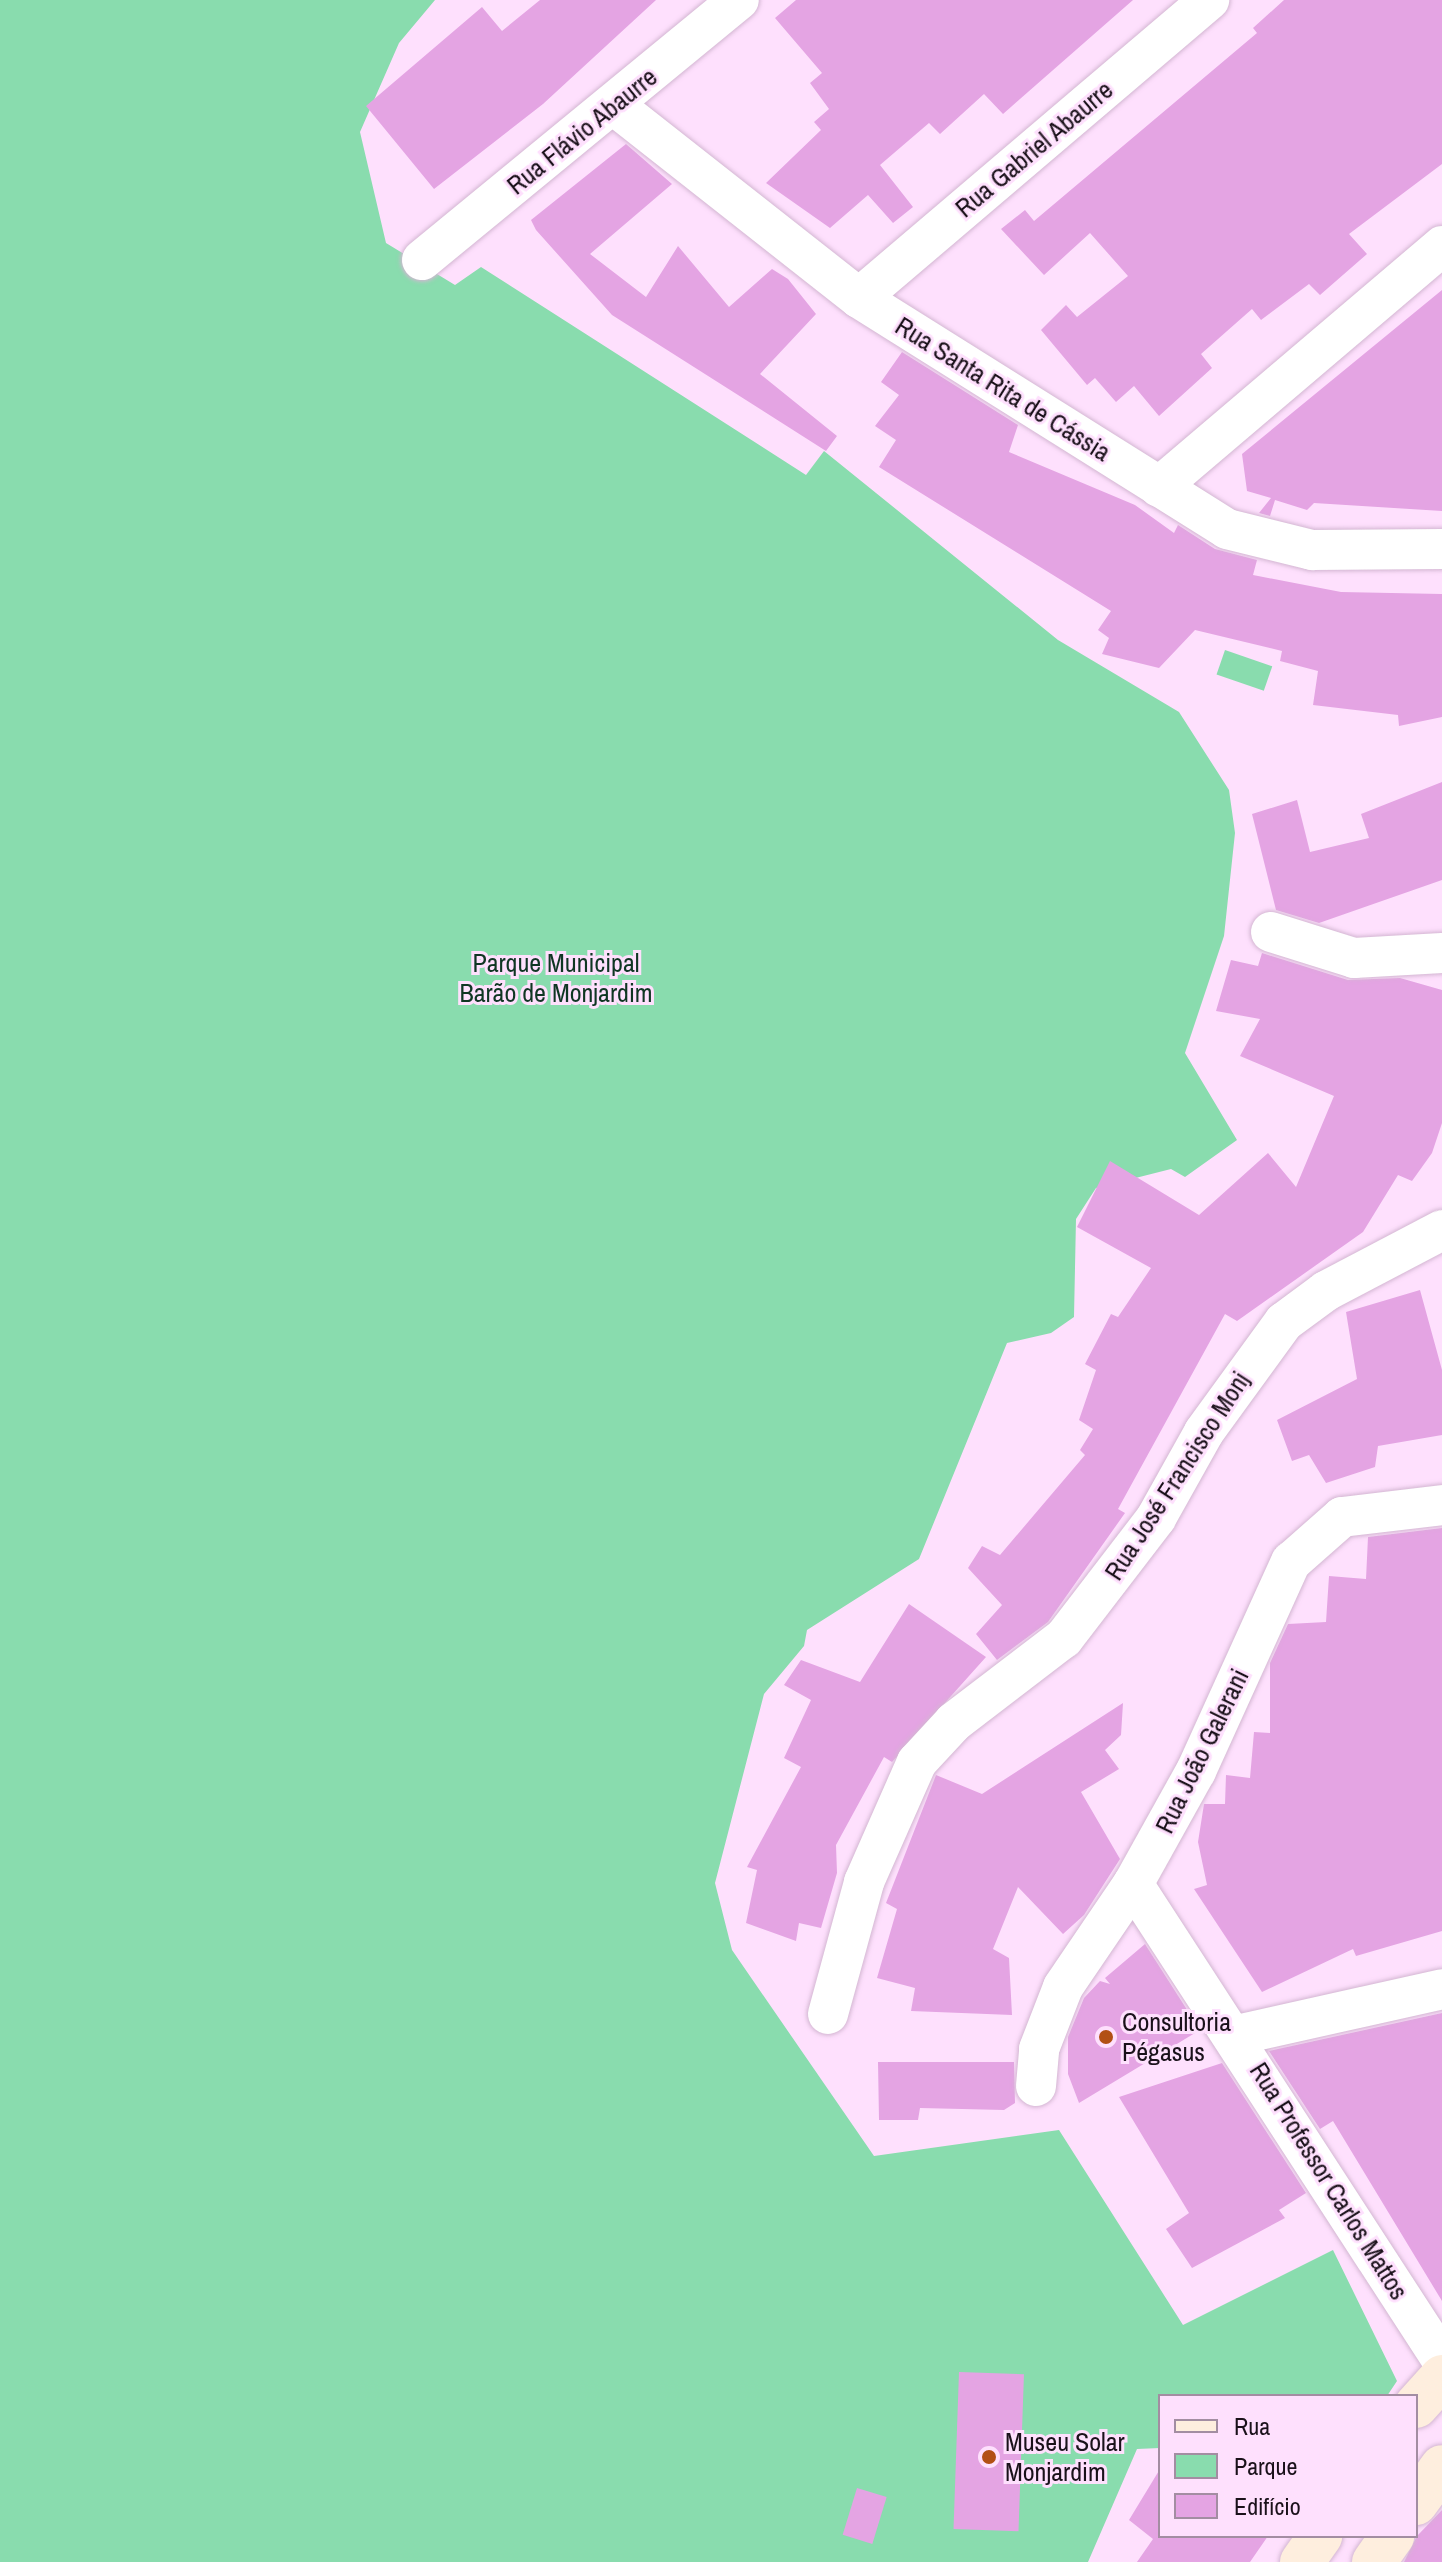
<!DOCTYPE html>
<meta charset="utf-8">
<style>
body{margin:0}
#map{position:relative;width:1442px;height:2562px;overflow:hidden;background:#fee0fd;font-family:"Archivo Narrow",sans-serif}
div>[style]{position:absolute}
[style*='--x']{left:calc(var(--x)*1px);top:calc(var(--y)*1px);width:calc(var(--w)*1px);rotate:calc(var(--a)*1deg)}
.green>*{inset:0;background:#89dcae;transform-origin:0 0}
.building>*{inset:0;background:#e4a4e3;transform-origin:0 0}
.roads{filter:drop-shadow(0 0 2px #d3b6d2) drop-shadow(0 0 2px #d3b6d2)}
.street>*{height:40px;margin:-20px;padding:0 20px;transform-origin:20px;border-radius:20px;background:#fff}
.secondary>*{height:44px;margin:-22px;padding:0 22px;transform-origin:22px;border-radius:22px;background:#feeede}
.dots>*{width:22px;height:22px;translate:-50% -50%;box-sizing:border-box;border:4px solid #fee0fd;border-radius:50%}
span{translate:-50% -50%;white-space:nowrap;text-align:center;line-height:1.15;-webkit-text-stroke:6px #fee0fd;paint-order:stroke}
.street-label{font-size:26px;color:#1a111a}
.park-label{font-size:26px;color:#0f3623}
.poi-label{font-size:26px;color:#1a111a}
.left{translate:0 -50%;text-align:left}
.legend{position:absolute;left:1158px;top:2394px;width:260px;height:144px;box-sizing:border-box;background:#fee0fd;border:2px solid #a38da2;margin:0;padding:10px 14px;list-style:none;font-size:24px;color:#1a111a}
.legend li{display:flex;align-items:center;gap:16px;height:40px}
.legend b{width:40px;border:2px solid #a38da2}
</style>
<div id="map">
<div class="green">
<div style="clip-path:polygon(0 0,435px 0,399px 43px,360px 132px,386px 243px,455px 285px,481px 267px,806px 475px,824px 451px,1058px 640px,1179px 712px,1229px 790px,1235px 833px,1224px 936px,1185px 1053px,1237px 1140px,1185px 1177px,1171px 1169px,1096px 1188px,1076px 1219px,1074px 1317px,1051px 1333px,1007px 1343px,919px 1559px,807px 1630px,804px 1646px,764px 1694px,715px 1883px,732px 1950px,874px 2156px,1059px 2130px,1183px 2325px,1333px 2250px,1397px 2381px,1387px 2396px,1160px 2396px,1160px 2448px,1137px 2449px,1088px 2562px,0 2562px)"></div>
<div style="left:1225px;top:650px;width:50px;height:26px;rotate:19deg"></div>
</div>
<div class="building">
<div style="clip-path:polygon(540px 0,656px 0,543px 104px,434px 189px,366px 106px,482px 7px,502px 31px)"></div>
<div style="clip-path:polygon(796px 0,1133px 0,1003px 114px,984px 94px,940px 134px,929px 123px,880px 165px,913px 207px,893px 223px,868px 195px,830px 228px,766px 183px,821px 130px,814px 122px,829px 109px,810px 83px,822px 73px,775px 18px)"></div>
<div style="clip-path:polygon(1284px 0,1442px 0,1442px 164px,1349px 234px,1367px 254px,1320px 295px,1309px 284px,1261px 320px,1252px 309px,1201px 354px,1212px 368px,1159px 416px,1134px 386px,1116px 402px,1095px 378px,1087px 385px,1041px 330px,1066px 305px,1077px 317px,1128px 276px,1090px 233px,1044px 275px,1001px 229px,1025px 210px,1034px 221px,1257px 33px,1253px 28px)"></div>
<div style="clip-path:polygon(626px 144px,672px 184px,590px 254px,646px 297px,678px 246px,729px 307px,772px 269px,788px 279px,816px 314px,760px 374px,837px 436px,826px 451px,612px 315px,536px 230px,531px 220px)"></div>
<div style="clip-path:polygon(1442px 290px,1442px 511px,1314px 503px,1307px 510px,1275px 500px,1270px 516px,1259px 513px,1271px 498px,1247px 491px,1242px 454px)"></div>
<div style="clip-path:polygon(902px 352px,1018px 425px,1009px 452px,1135px 505px,1174px 533px,1178px 525px,1215px 549px,1257px 560px,1253px 575px,1341px 592px,1442px 594px,1442px 717px,1399px 726px,1398px 715px,1313px 705px,1318px 671px,1280px 661px,1282px 651px,1195px 630px,1159px 668px,1102px 654px,1109px 638px,1098px 630px,1111px 611px,879px 467px,896px 440px,875px 426px,899px 395px,881px 382px)"></div>
<div style="clip-path:polygon(1442px 782px,1442px 880px,1319px 923px,1276px 910px,1252px 814px,1297px 800px,1310px 852px,1369px 838px,1361px 814px)"></div>
<div style="clip-path:polygon(1262px 953px,1348px 980px,1400px 978px,1442px 990px,1442px 1123px,1432px 1153px,1412px 1181px,1398px 1175px,1363px 1232px,1237px 1321px,1225px 1314px,1118px 1509px,1125px 1513px,1048px 1622px,997px 1660px,976px 1634px,1002px 1605px,968px 1568px,982px 1546px,1000px 1555px,1085px 1455px,1080px 1450px,1093px 1429px,1079px 1420px,1096px 1370px,1085px 1364px,1111px 1314px,1118px 1317px,1151px 1268px,1077px 1227px,1110px 1161px,1199px 1215px,1268px 1153px,1296px 1187px,1334px 1096px,1240px 1056px,1260px 1019px,1216px 1011px,1231px 960px,1258px 966px)"></div>
<div style="clip-path:polygon(1420px 1290px,1442px 1370px,1442px 1435px,1378px 1446px,1375px 1467px,1326px 1483px,1309px 1455px,1292px 1461px,1277px 1420px,1357px 1379px,1346px 1312px)"></div>
<div style="clip-path:polygon(1442px 1528px,1442px 1931px,1356px 1956px,1353px 1949px,1262px 1992px,1194px 1889px,1207px 1885px,1198px 1842px,1204px 1804px,1225px 1804px,1226px 1775px,1250px 1778px,1254px 1732px,1270px 1733px,1270px 1663px,1288px 1624px,1326px 1622px,1329px 1576px,1366px 1579px,1368px 1537px)"></div>
<div style="clip-path:polygon(909px 1604px,986px 1657px,892px 1762px,884px 1757px,836px 1845px,837px 1873px,821px 1928px,799px 1923px,796px 1941px,746px 1923px,757px 1870px,747px 1867px,801px 1767px,784px 1758px,811px 1700px,784px 1685px,801px 1660px,860px 1682px)"></div>
<div style="clip-path:polygon(1123px 1703px,1121px 1735px,1105px 1750px,1119px 1769px,1081px 1792px,1120px 1859px,1084px 1915px,1063px 1934px,1018px 1887px,993px 1949px,1009px 1958px,1012px 2015px,911px 2011px,915px 1988px,877px 1978px,897px 1909px,886px 1903px,936px 1775px,982px 1794px)"></div>
<div style="clip-path:polygon(1145px 1944px,1200px 2030px,1079px 2103px,1068px 2074px,1068px 2037px,1084px 1998px,1100px 1981px,1110px 1984px,1105px 1978px)"></div>
<div style="clip-path:polygon(1442px 2013px,1442px 2301px,1333px 2121px,1320px 2129px,1269px 2051px)"></div>
<div style="clip-path:polygon(878px 2062px,1014px 2062px,1015px 2103px,1004px 2110px,920px 2108px,918px 2120px,879px 2120px)"></div>
<div style="clip-path:polygon(1222px 2063px,1306px 2193px,1279px 2210px,1285px 2218px,1192px 2268px,1166px 2229px,1189px 2213px,1119px 2097px)"></div>
<div style="left:959px;top:2372px;width:65px;height:157px;rotate:2deg"></div>
<div style="clip-path:polygon(1160px 2469px,1160px 2536px,1268px 2536px,1250px 2562px,1137px 2562px,1153px 2539px,1129px 2520px)"></div>
<div style="left:857px;top:2488px;width:31px;height:49px;rotate:17deg"></div>
<div style="clip-path:polygon(1442px 2510px,1442px 2562px,1404px 2562px,1417px 2536px)"></div>
</div>
<div class="roads">
<div class="street">
<div style="--x:615;--y:106;--w:310;--a:38.2"></div>
<div style="--x:859;--y:298;--w:434;--a:32.1"></div>
<div style="--x:1227;--y:529;--w:88;--a:13.9"></div>
<div style="--x:1312;--y:550;--w:130;--a:-0.4"></div>
<div style="--x:422;--y:260;--w:410;--a:-39.4"></div>
<div style="--x:859;--y:298;--w:460;--a:-40.4"></div>
<div style="--x:1159;--y:487;--w:372;--a:-40.4"></div>
<div style="--x:1271;--y:932;--w:87;--a:17.4"></div>
<div style="--x:1354;--y:958;--w:88;--a:-3.3"></div>
<div style="--x:1133;--y:1884;--w:568;--a:57.01"></div>
<div style="--x:828;--y:2014;--w:137;--a:-74.7"></div>
<div style="--x:864;--y:1882;--w:131;--a:-66.2"></div>
<div style="--x:917;--y:1762;--w:54;--a:-47.2"></div>
<div style="--x:954;--y:1722;--w:138;--a:-37.4"></div>
<div style="--x:1064;--y:1638;--w:151;--a:-52.5"></div>
<div style="--x:1156;--y:1518;--w:98;--a:-60.8"></div>
<div style="--x:1204;--y:1432;--w:136;--a:-54"></div>
<div style="--x:1284;--y:1322;--w:52;--a:-36.4"></div>
<div style="--x:1326;--y:1291;--w:131;--a:-27.7"></div>
<div style="--x:1237;--y:2035;--w:210;--a:-12.6"></div>
<div style="--x:1036;--y:2086;--w:37;--a:-85"></div>
<div style="--x:1039;--y:2049;--w:66;--a:-68.8"></div>
<div style="--x:1063;--y:1987;--w:125;--a:-55.8"></div>
<div style="--x:1133;--y:1884;--w:129;--a:-60.9"></div>
<div style="--x:1196;--y:1771;--w:230;--a:-65.6"></div>
<div style="--x:1291;--y:1562;--w:68;--a:-41.4"></div>
<div style="--x:1342;--y:1517;--w:101;--a:-6.8"></div>
</div>
<div class="secondary">
<div style="--x:1416;--y:2406;--w:39;--a:-48"></div>
<div style="--x:1416;--y:2503;--w:44;--a:-54.2"></div>
<div style="--x:1302;--y:2562;--w:32;--a:-55"></div>
<div style="--x:1374;--y:2562;--w:32;--a:-55"></div>
</div>
</div>
<div class="dots">
<div style="left:1106px;top:2037px;background:#b25015"></div>
<div style="left:989px;top:2457px;background:#b25015"></div>
</div>
<div class="street-label">
<span style="left:582px;top:131px;rotate:-39deg">Rua Flávio Abaurre</span>
<span style="left:1034px;top:149px;rotate:-40deg">Rua Gabriel Abaurre</span>
<span style="left:1003px;top:389px;rotate:32deg">Rua Santa Rita de Cássia</span>
<span style="left:1177px;top:1476px;rotate:-57deg">Rua José Francisco Monj</span>
<span style="left:1202px;top:1751px;rotate:-64deg">Rua João Galerani</span>
<span style="left:1329px;top:2181px;rotate:58deg">Rua Professor Carlos Mattos</span>
</div>
<div class="park-label">
<span style="left:556px;top:978px">Parque Municipal<br>Barão de Monjardim</span>
</div>
<div class="poi-label">
<span class="left" style="left:1122px;top:2037px">Consultoria<br>Pégasus</span>
<span class="left" style="left:1005px;top:2457px">Museu Solar<br>Monjardim</span>
</div>
<ul class="legend">
<li><b style="height:10px;background:#feeede"></b>Rua</li>
<li><b style="height:22px;background:#89dcae"></b>Parque</li>
<li><b style="height:22px;background:#e4a4e3"></b>Edifício</li>
</ul>
</div>
